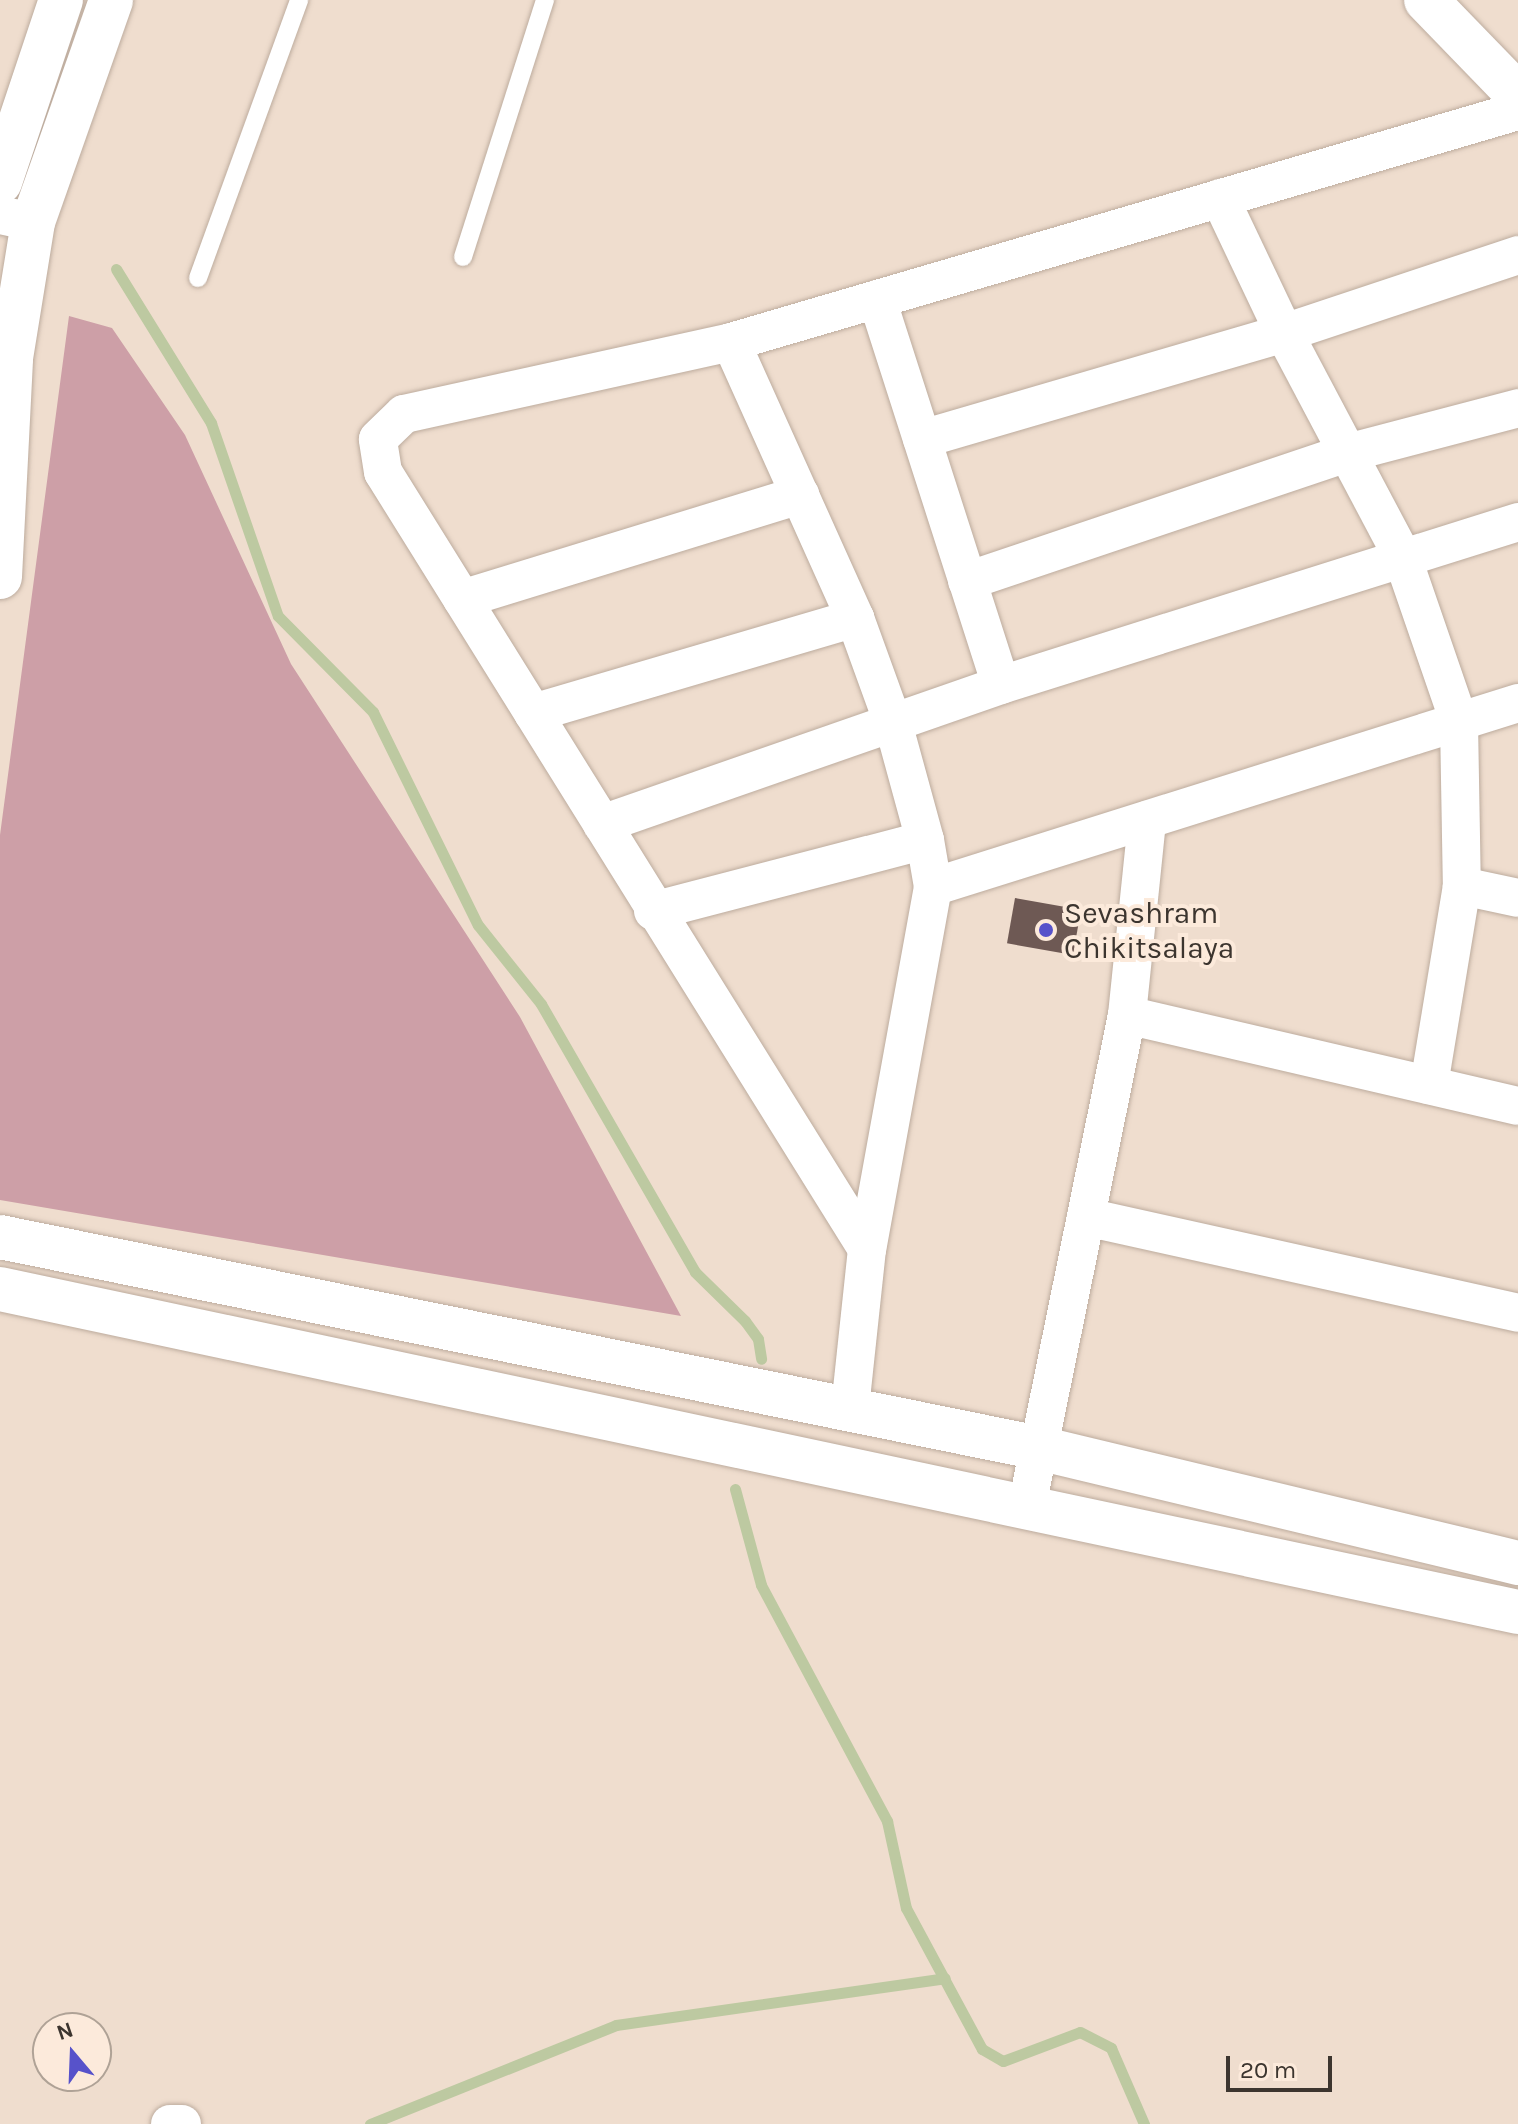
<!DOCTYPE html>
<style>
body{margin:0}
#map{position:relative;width:1518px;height:2124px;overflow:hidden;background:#efddce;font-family:Karla,sans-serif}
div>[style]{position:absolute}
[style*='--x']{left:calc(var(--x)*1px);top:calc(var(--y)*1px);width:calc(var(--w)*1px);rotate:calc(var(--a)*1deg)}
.forest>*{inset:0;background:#cd9fa7}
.stream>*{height:11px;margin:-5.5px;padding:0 5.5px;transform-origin:5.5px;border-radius:5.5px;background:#bdc9a1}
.building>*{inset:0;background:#6e5954;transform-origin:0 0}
.roads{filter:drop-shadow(0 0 2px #bdac9e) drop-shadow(0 0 2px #bdac9e)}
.service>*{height:18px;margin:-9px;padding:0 9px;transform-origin:9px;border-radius:9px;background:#fff}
.minor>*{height:38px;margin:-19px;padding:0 19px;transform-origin:19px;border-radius:19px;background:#fff}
.tertiary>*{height:44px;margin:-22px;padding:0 22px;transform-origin:22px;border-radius:22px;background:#fff}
.secondary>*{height:44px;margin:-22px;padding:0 22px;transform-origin:22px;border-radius:22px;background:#fff}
.dots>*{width:22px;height:22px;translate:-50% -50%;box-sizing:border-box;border:4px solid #fceadb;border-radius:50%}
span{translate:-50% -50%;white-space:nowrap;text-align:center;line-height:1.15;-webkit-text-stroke:8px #fceadb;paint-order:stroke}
.poi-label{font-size:30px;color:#3c352f}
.left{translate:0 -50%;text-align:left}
.north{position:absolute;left:32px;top:2012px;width:80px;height:80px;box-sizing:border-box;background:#fceadb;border:2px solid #afa296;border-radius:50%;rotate:341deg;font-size:22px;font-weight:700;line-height:32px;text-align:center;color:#3c352f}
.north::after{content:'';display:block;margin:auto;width:28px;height:36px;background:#5752ca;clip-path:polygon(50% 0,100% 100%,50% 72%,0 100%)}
.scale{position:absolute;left:1226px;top:2056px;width:106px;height:36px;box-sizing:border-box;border:4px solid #3c352f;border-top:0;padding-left:10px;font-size:24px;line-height:28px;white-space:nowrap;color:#3c352f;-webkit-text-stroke:6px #fceadb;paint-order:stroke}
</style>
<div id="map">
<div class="forest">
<div style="clip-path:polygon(69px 316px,112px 328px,185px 435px,291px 664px,520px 1017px,681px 1316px,0 1200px,0 835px)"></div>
</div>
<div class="stream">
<div style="--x:116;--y:269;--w:181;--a:58.3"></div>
<div style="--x:211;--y:423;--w:204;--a:70.9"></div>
<div style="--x:278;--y:616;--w:135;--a:45.3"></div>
<div style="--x:373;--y:712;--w:237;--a:63.8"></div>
<div style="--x:478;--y:925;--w:101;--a:51.4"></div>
<div style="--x:541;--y:1004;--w:309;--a:60.1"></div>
<div style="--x:695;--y:1272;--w:70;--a:44.4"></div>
<div style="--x:745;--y:1321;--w:22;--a:54"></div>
<div style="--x:758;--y:1339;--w:20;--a:81"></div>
<div style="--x:735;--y:1489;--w:99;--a:74.8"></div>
<div style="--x:761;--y:1585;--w:268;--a:61.9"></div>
<div style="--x:887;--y:1821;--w:89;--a:77.7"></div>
<div style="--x:906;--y:1908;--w:160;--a:61.7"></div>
<div style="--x:982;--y:2049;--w:24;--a:30"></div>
<div style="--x:1003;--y:2061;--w:82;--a:-20.6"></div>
<div style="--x:1080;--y:2032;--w:35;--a:27"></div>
<div style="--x:1111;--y:2048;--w:83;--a:66.5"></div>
<div style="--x:370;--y:2124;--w:265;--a:-21.9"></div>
<div style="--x:616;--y:2025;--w:332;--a:-8.1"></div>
</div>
<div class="building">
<div style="left:1015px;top:898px;width:67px;height:46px;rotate:10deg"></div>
</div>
<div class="roads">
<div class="service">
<div style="--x:463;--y:257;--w:270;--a:-72.3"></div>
<div style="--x:198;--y:278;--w:296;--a:-70"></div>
</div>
<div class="minor">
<div style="--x:1220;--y:198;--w:149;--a:64.6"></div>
<div style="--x:1284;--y:333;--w:252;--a:62.1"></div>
<div style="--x:1402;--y:556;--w:176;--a:71"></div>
<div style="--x:1459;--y:722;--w:164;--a:89"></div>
<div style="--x:1462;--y:886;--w:57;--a:12.1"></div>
<div style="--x:0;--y:215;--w:34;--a:12"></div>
<div style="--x:877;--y:299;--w:405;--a:72.2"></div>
<div style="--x:731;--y:342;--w:303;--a:65.8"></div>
<div style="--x:855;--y:618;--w:112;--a:70.1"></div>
<div style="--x:893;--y:723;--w:121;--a:74.7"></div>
<div style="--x:925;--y:840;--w:48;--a:80.3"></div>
<div style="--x:933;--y:887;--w:368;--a:100.3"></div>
<div style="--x:867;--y:1249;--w:161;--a:96.1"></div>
<div style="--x:922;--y:439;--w:377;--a:-16.3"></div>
<div style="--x:1284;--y:333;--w:247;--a:-18.4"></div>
<div style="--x:967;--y:581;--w:401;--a:-18.6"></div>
<div style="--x:1347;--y:453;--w:177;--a:-14.7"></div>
<div style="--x:462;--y:599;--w:354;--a:-17.1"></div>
<div style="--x:533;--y:713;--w:336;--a:-16.4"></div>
<div style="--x:602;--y:824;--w:423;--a:-19.2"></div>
<div style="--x:1001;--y:685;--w:542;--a:-17.5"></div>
<div style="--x:933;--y:887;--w:613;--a:-17.46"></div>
<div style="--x:653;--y:911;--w:281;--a:-14.6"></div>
<div style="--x:1127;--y:1015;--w:196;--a:-84.1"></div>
<div style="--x:1429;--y:1085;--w:202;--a:-80.6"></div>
<div style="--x:1086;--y:1217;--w:443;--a:12.5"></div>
<div style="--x:867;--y:1249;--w:915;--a:-121.92"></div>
<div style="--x:383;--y:472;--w:33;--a:-99"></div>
<div style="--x:378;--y:439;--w:36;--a:-44"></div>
<div style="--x:404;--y:414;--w:335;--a:-12.4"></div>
<div style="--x:731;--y:342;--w:820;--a:-16.36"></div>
<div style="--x:1027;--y:1506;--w:501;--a:-78.49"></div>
<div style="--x:1127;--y:1015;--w:401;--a:13.1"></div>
<div style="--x:170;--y:2124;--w:12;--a:0"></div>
</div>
<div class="tertiary">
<div style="--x:1426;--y:0;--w:132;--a:45.9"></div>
<div style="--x:0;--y:1237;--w:1060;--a:11.48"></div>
<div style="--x:1039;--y:1448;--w:493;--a:13.5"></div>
<div style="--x:0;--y:1289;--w:1552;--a:12.01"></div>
</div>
<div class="secondary">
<div style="--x:0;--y:182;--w:192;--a:-71.5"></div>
<div style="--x:0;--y:577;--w:219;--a:-87.1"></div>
<div style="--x:11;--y:358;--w:138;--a:-80.8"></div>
<div style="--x:33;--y:222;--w:235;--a:-70.6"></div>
</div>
</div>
<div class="dots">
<div style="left:1046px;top:930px;background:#5752ca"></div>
</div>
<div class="poi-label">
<span class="left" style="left:1064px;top:930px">Sevashram<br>Chikitsalaya</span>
</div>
<div class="north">N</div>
<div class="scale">20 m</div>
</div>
